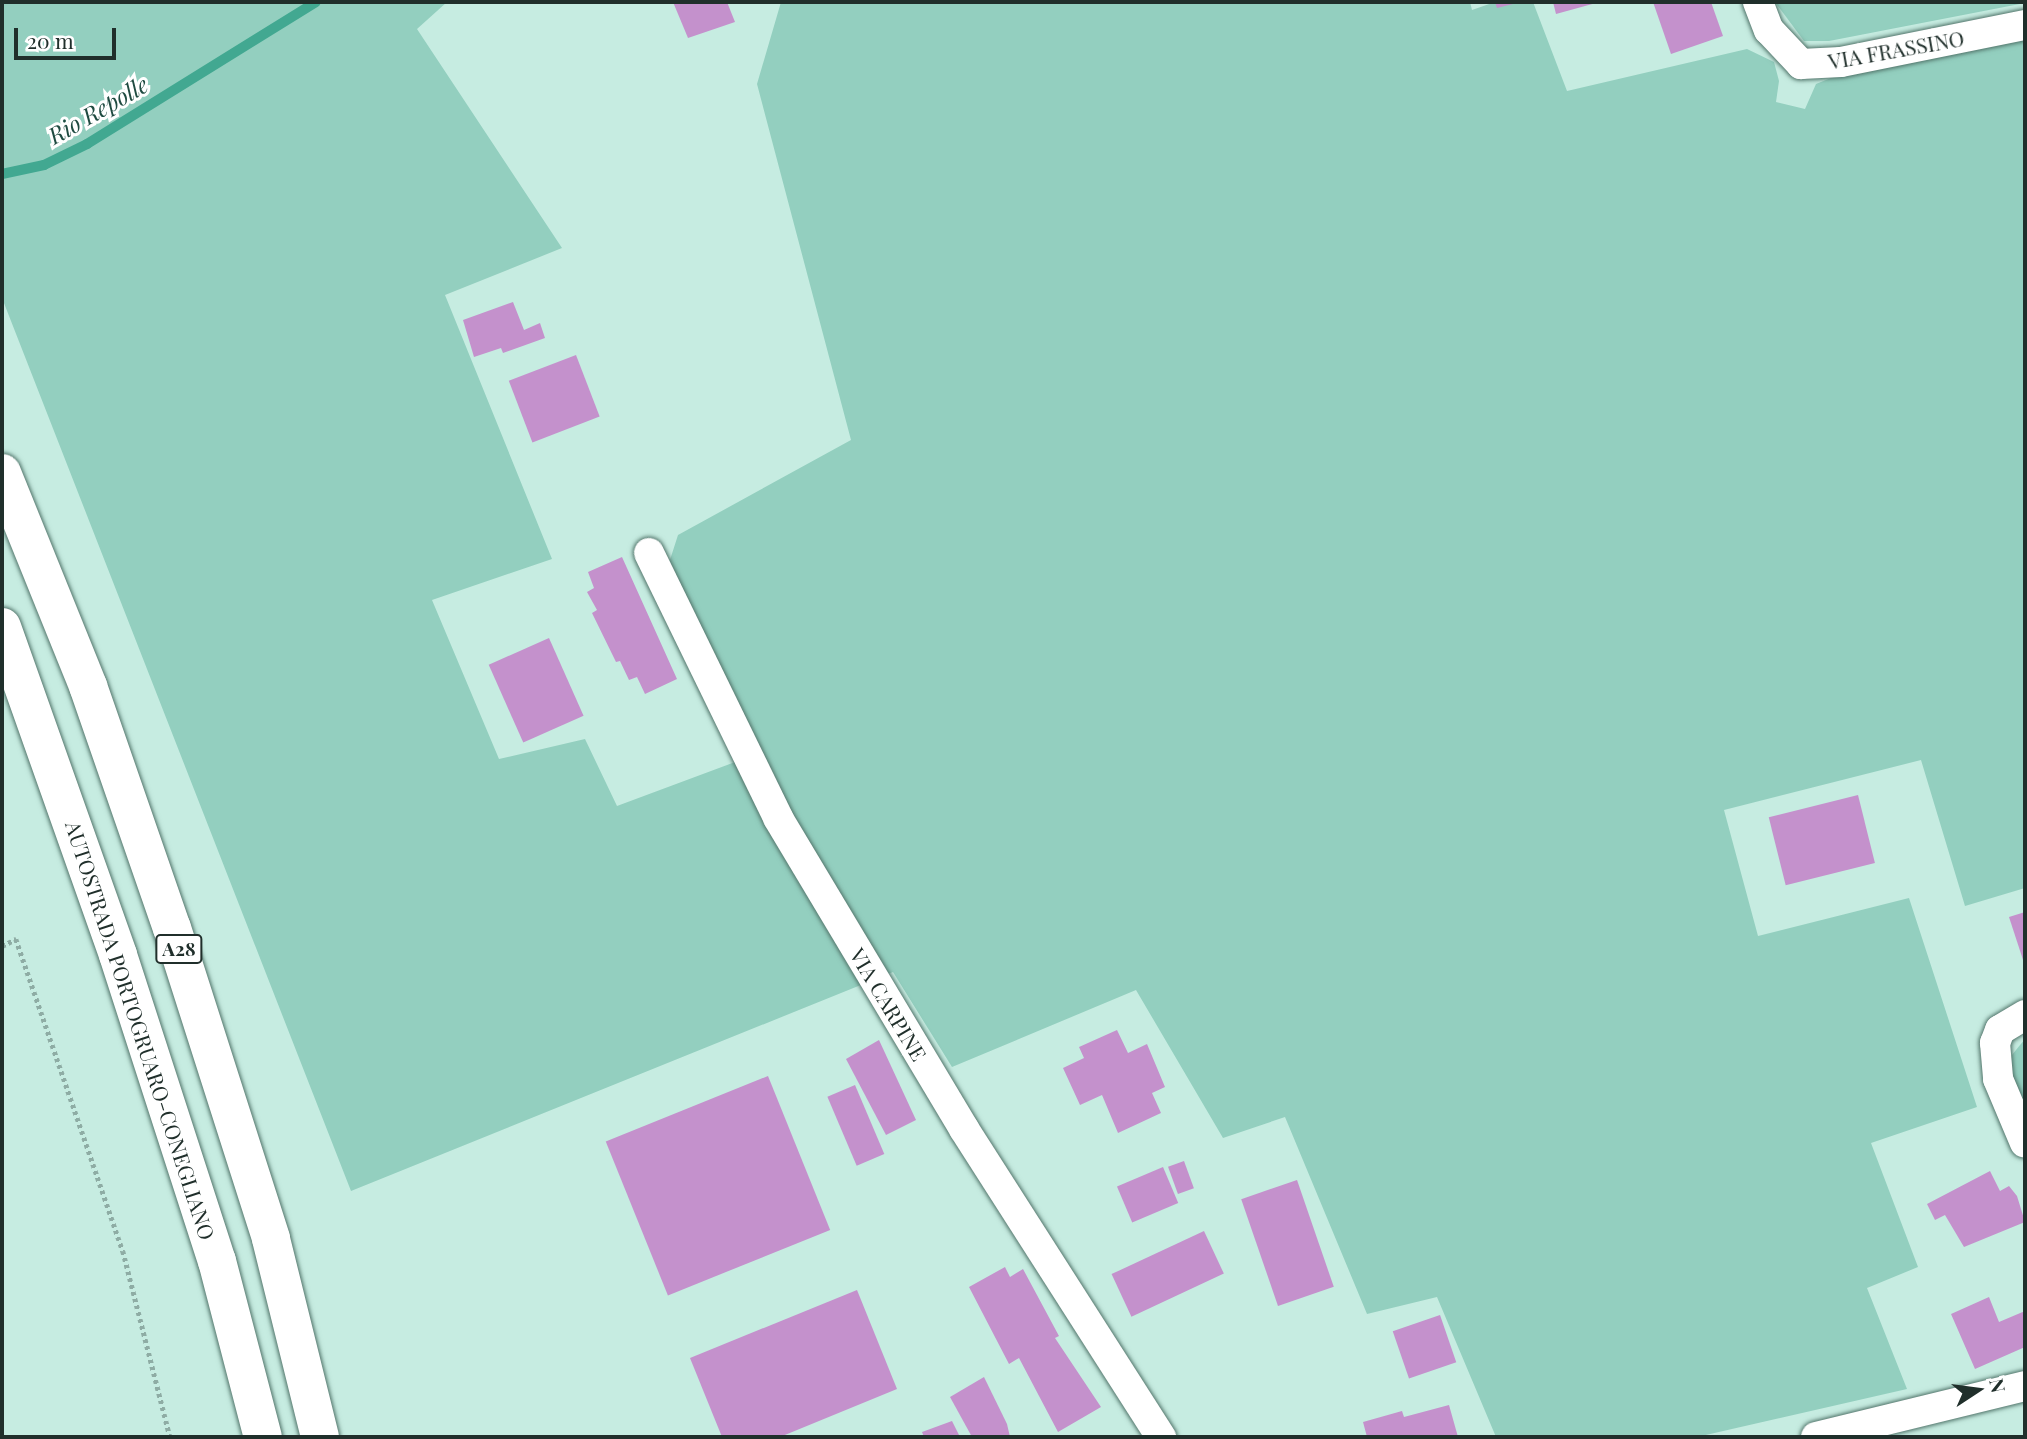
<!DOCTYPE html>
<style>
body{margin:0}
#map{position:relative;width:2027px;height:1439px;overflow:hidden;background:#c6ece1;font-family:"Playfair Display",serif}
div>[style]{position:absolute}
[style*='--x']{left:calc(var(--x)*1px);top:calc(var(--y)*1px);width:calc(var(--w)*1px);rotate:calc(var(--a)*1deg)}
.green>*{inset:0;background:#93cfbf}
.stream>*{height:10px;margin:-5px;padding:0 5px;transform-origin:5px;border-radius:5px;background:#42a891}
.building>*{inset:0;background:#c491cc;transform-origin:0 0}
.path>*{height:4.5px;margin-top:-2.25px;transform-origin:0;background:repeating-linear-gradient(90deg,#8eaca4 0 3.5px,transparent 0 7px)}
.roads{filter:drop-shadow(0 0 2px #52756b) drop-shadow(0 0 2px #52756b)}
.street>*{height:30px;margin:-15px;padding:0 15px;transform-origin:15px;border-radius:15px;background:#fff}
.highway>*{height:38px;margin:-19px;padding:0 19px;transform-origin:19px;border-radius:19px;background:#fff}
span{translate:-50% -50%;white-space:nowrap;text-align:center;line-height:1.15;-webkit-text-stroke:6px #fff;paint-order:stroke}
.shield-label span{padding:2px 5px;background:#fff;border:2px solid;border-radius:5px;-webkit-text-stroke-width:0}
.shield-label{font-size:19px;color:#202f2b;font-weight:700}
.street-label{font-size:21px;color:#202f2b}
.water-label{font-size:23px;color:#1f4b41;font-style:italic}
.frame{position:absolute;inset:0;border:4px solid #202f2b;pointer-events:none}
.north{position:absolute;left:1943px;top:1355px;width:70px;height:70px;-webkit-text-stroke:5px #fff;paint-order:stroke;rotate:77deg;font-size:19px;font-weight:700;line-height:28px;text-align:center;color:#202f2b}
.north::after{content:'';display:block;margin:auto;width:24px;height:32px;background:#202f2b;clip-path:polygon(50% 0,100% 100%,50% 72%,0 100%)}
.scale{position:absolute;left:14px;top:28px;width:102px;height:32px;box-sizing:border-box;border:4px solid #202f2b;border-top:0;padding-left:9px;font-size:21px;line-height:24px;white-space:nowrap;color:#202f2b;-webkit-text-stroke:5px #fff;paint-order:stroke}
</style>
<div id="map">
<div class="green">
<div style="clip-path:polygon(2px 2px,447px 2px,417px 29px,562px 248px,445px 295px,552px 559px,432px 600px,499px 759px,585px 739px,617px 806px,762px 752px,669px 563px,678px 535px,851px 440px,757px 84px,781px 2px,1470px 2px,1472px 10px,1495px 2px,1533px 2px,1567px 91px,1747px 49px,1774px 62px,1779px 81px,1776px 102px,1805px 109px,1816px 84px,1841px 74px,2025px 39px,2025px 888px,1965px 906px,1921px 760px,1724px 810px,1758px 936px,1909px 898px,1977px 1107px,1871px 1143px,1918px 1267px,1867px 1288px,1907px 1389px,1697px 1437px,1496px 1437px,1437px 1297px,1367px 1314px,1285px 1117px,1223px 1138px,1136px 990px,952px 1067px,893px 972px,351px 1191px,2px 298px)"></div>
<div style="clip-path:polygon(1775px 2px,2025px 2px,2025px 3px,1829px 41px,1804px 41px)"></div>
<div style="clip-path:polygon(2025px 1039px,2025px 1111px,2007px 1061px)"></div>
</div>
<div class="stream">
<div style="--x:2;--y:174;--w:43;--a:-12.1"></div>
<div style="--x:44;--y:165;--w:48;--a:-26"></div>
<div style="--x:87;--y:144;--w:269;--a:-31.8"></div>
</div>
<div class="building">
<div style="clip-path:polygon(673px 2px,727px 2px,735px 22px,688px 38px)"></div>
<div style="clip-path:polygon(1495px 2px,1517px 2px,1517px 3px,1497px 8px)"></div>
<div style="clip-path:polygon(1553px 2px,1596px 2px,1596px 3px,1556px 14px)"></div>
<div style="clip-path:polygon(1653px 2px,1711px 2px,1723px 36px,1671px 54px)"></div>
<div style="clip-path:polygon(513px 302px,524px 330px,540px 323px,545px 338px,503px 353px,501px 348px,474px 357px,463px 320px)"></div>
<div style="left:576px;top:355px;width:66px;height:72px;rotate:69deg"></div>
<div style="clip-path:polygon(622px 557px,677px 679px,645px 694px,637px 677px,629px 680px,620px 661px,616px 662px,592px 613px,597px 610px,587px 592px,594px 588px,588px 572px)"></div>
<div style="left:549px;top:638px;width:85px;height:66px;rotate:66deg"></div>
<div style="left:1858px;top:795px;width:70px;height:92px;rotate:76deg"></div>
<div style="clip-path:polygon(2025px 912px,2025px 966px,2009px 917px)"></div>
<div style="clip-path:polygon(1117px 1030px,1128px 1053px,1147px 1044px,1165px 1087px,1152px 1093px,1161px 1113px,1118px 1133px,1102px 1095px,1080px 1105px,1063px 1068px,1084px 1058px,1079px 1047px)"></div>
<div style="clip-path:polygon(879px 1040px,916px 1120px,886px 1135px,846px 1059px)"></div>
<div style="left:768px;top:1076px;width:166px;height:175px;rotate:68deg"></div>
<div style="left:855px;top:1085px;width:75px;height:30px;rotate:67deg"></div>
<div style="left:1184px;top:1161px;width:29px;height:17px;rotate:70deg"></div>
<div style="left:1163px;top:1167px;width:39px;height:50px;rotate:67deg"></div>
<div style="clip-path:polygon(1990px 1171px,2000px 1191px,2009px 1186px,2017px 1196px,2025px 1222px,1964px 1247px,1945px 1215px,1935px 1220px,1927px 1204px)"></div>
<div style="left:1297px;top:1180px;width:113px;height:59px;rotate:71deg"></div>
<div style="left:1204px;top:1231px;width:47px;height:102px;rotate:65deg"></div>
<div style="clip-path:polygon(1005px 1267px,1010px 1277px,1023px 1269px,1059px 1336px,1055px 1338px,1101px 1407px,1058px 1432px,1019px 1358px,1009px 1364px,969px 1287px)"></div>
<div style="clip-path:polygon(857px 1290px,897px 1389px,780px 1437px,722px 1437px,690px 1358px)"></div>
<div style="clip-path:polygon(1989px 1297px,1999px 1322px,2025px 1311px,2025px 1347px,1975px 1369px,1951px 1314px)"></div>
<div style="left:1440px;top:1315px;width:50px;height:50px;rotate:71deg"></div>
<div style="clip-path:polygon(984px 1377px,1007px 1424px,1010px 1437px,972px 1437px,950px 1397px)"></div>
<div style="clip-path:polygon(1449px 1405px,1458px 1437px,1367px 1437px,1363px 1422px,1402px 1411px,1404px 1417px)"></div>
<div style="clip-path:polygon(952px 1421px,960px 1437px,924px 1437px,922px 1432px)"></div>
</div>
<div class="path">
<div style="--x:2;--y:946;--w:16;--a:-27"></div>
<div style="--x:16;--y:939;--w:330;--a:71.1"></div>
<div style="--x:123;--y:1251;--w:192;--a:75.8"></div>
</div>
<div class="roads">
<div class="street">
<div style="--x:1758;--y:2;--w:30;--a:69"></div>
<div style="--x:1769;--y:30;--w:47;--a:46.7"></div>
<div style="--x:1801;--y:64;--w:40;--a:-2.9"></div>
<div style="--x:1841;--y:62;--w:188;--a:-11.4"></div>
<div style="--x:649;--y:553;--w:295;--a:64"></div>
<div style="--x:778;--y:818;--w:362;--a:59.1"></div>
<div style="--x:964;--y:1129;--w:366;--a:57.4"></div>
<div style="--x:2025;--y:1015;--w:29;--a:149"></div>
<div style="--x:2000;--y:1030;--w:14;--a:111"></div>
<div style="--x:1995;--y:1043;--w:36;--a:85"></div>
<div style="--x:1998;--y:1079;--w:69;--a:67.1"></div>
<div style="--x:1816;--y:1437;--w:215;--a:-13.7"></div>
</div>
<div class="highway">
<div style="--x:2;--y:473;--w:230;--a:68"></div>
<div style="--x:88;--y:686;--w:256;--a:70.9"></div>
<div style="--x:172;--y:928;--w:326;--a:72.3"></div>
<div style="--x:271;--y:1239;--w:204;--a:76.1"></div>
<div style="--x:2;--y:627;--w:348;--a:70.5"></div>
<div style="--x:118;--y:955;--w:322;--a:72.1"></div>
<div style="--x:217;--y:1261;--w:182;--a:75.4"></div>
</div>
</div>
<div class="shield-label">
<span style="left:179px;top:949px">A28</span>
</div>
<div class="street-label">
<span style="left:1896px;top:49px;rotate:-10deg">VIA FRASSINO</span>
<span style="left:889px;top:1004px;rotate:59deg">VIA CARPINE</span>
<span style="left:141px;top:1030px;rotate:72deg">AUTOSTRADA PORTOGRUARO-CONEGLIANO</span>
</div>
<div class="water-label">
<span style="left:98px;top:110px;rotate:-30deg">Rio Repolle</span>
</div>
<div class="frame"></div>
<div class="north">N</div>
<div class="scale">20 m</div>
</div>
